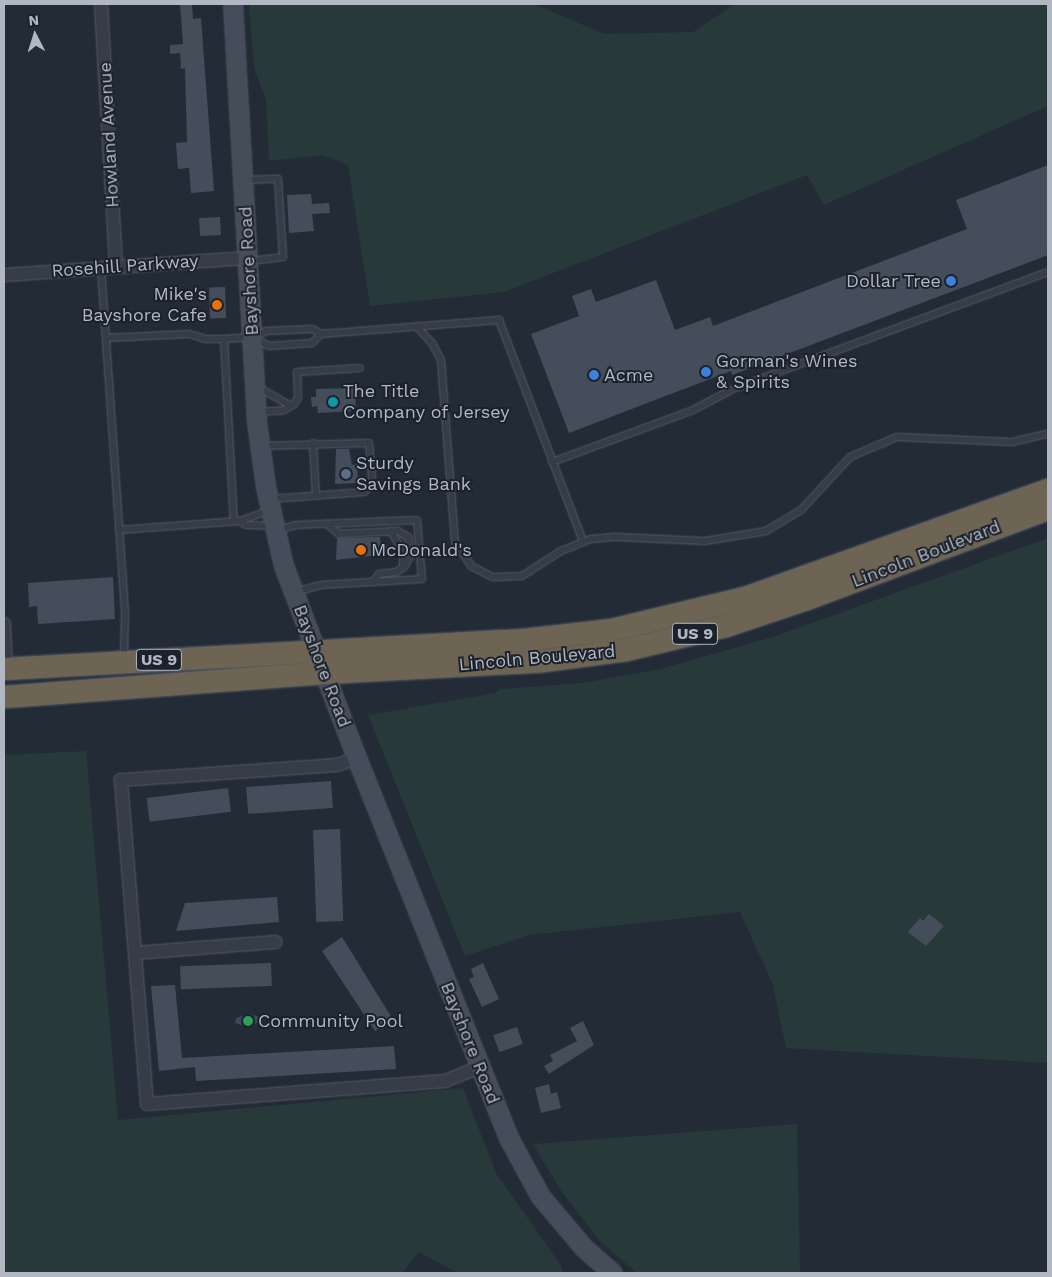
<!DOCTYPE html>
<style>
body{margin:0}
#map{position:relative;width:1052px;height:1277px;overflow:hidden;background:#232b37;font-family:"Work Sans",sans-serif}
div>[style]{position:absolute}
[style*='--x']{left:calc(var(--x)*1px);top:calc(var(--y)*1px);width:calc(var(--w)*1px);rotate:calc(var(--a)*1deg)}
.green>*{inset:0;background:#28393a}
.water>*{inset:0;background:#3a485f}
.building>*{inset:0;background:#444e5b;transform-origin:0 0}
.roads{filter:drop-shadow(0 0 1px #545b65) drop-shadow(0 0 1px #545b65)}
.lane>*{height:6px;margin:-3px;padding:0 3px;transform-origin:3px;border-radius:3px;background:#363d48}
.street>*{height:12px;margin:-6px;padding:0 6px;transform-origin:6px;border-radius:6px;background:#363d48}
.secondary>*{height:18px;margin:-9px;padding:0 9px;transform-origin:9px;border-radius:9px;background:#454c5a}
.highway>*{height:22px;margin:-11px;padding:0 11px;transform-origin:11px;border-radius:11px;background:#6d6454}
.dots>*{width:14px;height:14px;translate:-50% -50%;box-sizing:border-box;border:2px solid #1c222c;border-radius:50%}
span{translate:-50% -50%;white-space:nowrap;text-align:center;line-height:1.15;-webkit-text-stroke:4px #1c222c;paint-order:stroke}
.shield-label span{padding:1px 4px;background:#1c222c;border:1px solid;border-radius:4px;-webkit-text-stroke-width:0}
.shield-label{font-size:16px;color:#b1b8c4;font-weight:700}
.street-label{font-size:18px;color:#b1b8c4}
.poi-label{font-size:18px;color:#b1b8c4}
.right{translate:-100% -50%;text-align:right}
.left{translate:0 -50%;text-align:left}
.frame{position:absolute;inset:0;border:5px solid #b1b8c4;pointer-events:none}
.north{position:absolute;left:10px;top:10px;width:50px;height:50px;-webkit-text-stroke:4px #1c222c;paint-order:stroke;rotate:355deg;font-size:14px;font-weight:700;line-height:20px;text-align:center;color:#b1b8c4}
.north::after{content:'';display:block;margin:auto;width:18px;height:22px;background:#b1b8c4;clip-path:polygon(50% 0,100% 100%,50% 72%,0 100%)}
</style>
<div id="map">
<div class="green">
<div style="clip-path:polygon(249px 4px,534px 4px,604px 34px,693px 32px,735px 4px,1048px 4px,1048px 106px,824px 205px,807px 175px,504px 292px,370px 306px,348px 165px,323px 155px,269px 161px,266px 100px,254px 68px)"></div>
<div style="clip-path:polygon(1048px 538px,1048px 1063px,786px 1048px,773px 985px,740px 912px,529px 935px,465px 956px,368px 715px,496px 693px,500px 689px,582px 683px,660px 669px,773px 637px)"></div>
<div style="clip-path:polygon(86px 751px,118px 1120px,463px 1088px,496px 1173px,560px 1264px,563px 1273px,458px 1273px,419px 1252px,402px 1273px,4px 1273px,4px 755px)"></div>
<div style="clip-path:polygon(797px 1124px,800px 1273px,637px 1273px,602px 1243px,581px 1217px,560px 1189px,533px 1144px)"></div>
</div>
<div class="water">
<div style="clip-path:polygon(248px 1014px,257px 1016px,263px 1020px,248px 1027px,235px 1023px,236px 1018px)"></div>
</div>
<div class="building">
<div style="clip-path:polygon(180px 4px,192px 4px,193px 19px,201px 18px,214px 191px,191px 193px,189px 168px,178px 169px,176px 143px,187px 142px,185px 68px,181px 69px,180px 53px,170px 54px,170px 45px,183px 44px)"></div>
<div style="clip-path:polygon(1048px 165px,1048px 255px,732px 375px,731px 371px,569px 433px,531px 334px,579px 316px,572px 296px,591px 289px,596px 302px,656px 280px,675px 330px,710px 317px,713px 326px,967px 229px,956px 200px)"></div>
<div style="clip-path:polygon(311px 194px,312px 204px,329px 203px,330px 213px,312px 214px,314px 231px,289px 233px,287px 195px)"></div>
<div style="left:220px;top:217px;width:18px;height:21px;rotate:87deg"></div>
<div style="left:225px;top:287px;width:31px;height:16px;rotate:88deg"></div>
<div style="clip-path:polygon(355px 388px,356px 411px,318px 413px,317px 406px,312px 407px,311px 397px,316px 397px,316px 389px)"></div>
<div style="clip-path:polygon(336px 449px,349px 449px,352px 465px,357px 464px,358px 483px,335px 484px)"></div>
<div style="clip-path:polygon(380px 537px,381px 545px,387px 545px,388px 554px,336px 560px,337px 538px)"></div>
<div style="clip-path:polygon(113px 577px,115px 619px,38px 624px,37px 606px,29px 607px,28px 583px)"></div>
<div style="left:331px;top:781px;width:27px;height:85px;rotate:86deg"></div>
<div style="left:228px;top:788px;width:24px;height:82px;rotate:83deg"></div>
<div style="left:340px;top:829px;width:92px;height:27px;rotate:88deg"></div>
<div style="clip-path:polygon(277px 897px,279px 922px,176px 931px,185px 903px)"></div>
<div style="clip-path:polygon(929px 914px,944px 926px,926px 946px,908px 932px,920px 918px,923px 921px)"></div>
<div style="clip-path:polygon(342px 937px,392px 1018px,375px 1031px,322px 951px)"></div>
<div style="left:271px;top:963px;width:23px;height:91px;rotate:88deg"></div>
<div style="clip-path:polygon(483px 963px,499px 999px,482px 1007px,469px 979px,474px 977px,471px 969px)"></div>
<div style="clip-path:polygon(175px 985px,182px 1058px,394px 1046px,396px 1069px,196px 1081px,195px 1067px,159px 1071px,151px 986px)"></div>
<div style="clip-path:polygon(583px 1021px,594px 1045px,549px 1074px,544px 1066px,553px 1061px,550px 1055px,577px 1041px,570px 1028px)"></div>
<div style="left:517px;top:1027px;width:18px;height:25px;rotate:71deg"></div>
<div style="clip-path:polygon(549px 1084px,551px 1094px,557px 1092px,561px 1108px,541px 1113px,535px 1088px)"></div>
</div>
<div class="roads">
<div class="lane">
<div style="--x:244;--y:180;--w:34;--a:-2"></div>
<div style="--x:278;--y:179;--w:78;--a:86.3"></div>
<div style="--x:283;--y:257;--w:35;--a:173"></div>
<div style="--x:101;--y:268;--w:348;--a:86"></div>
<div style="--x:125;--y:615;--w:43;--a:91.3"></div>
<div style="--x:417;--y:327;--w:22;--a:47"></div>
<div style="--x:432;--y:343;--w:19;--a:62"></div>
<div style="--x:441;--y:360;--w:183;--a:85.6"></div>
<div style="--x:455;--y:542;--w:29;--a:56"></div>
<div style="--x:471;--y:566;--w:25;--a:27"></div>
<div style="--x:493;--y:577;--w:29;--a:-2"></div>
<div style="--x:522;--y:576;--w:46;--a:-32.7"></div>
<div style="--x:561;--y:551;--w:32;--a:-22"></div>
<div style="--x:591;--y:539;--w:25;--a:-5"></div>
<div style="--x:616;--y:537;--w:89;--a:2.6"></div>
<div style="--x:705;--y:541;--w:62;--a:-9.3"></div>
<div style="--x:766;--y:531;--w:41;--a:-31"></div>
<div style="--x:801;--y:510;--w:72;--a:-47.2"></div>
<div style="--x:850;--y:457;--w:51;--a:-23.1"></div>
<div style="--x:897;--y:437;--w:115;--a:2.5"></div>
<div style="--x:1012;--y:442;--w:37;--a:-13"></div>
<div style="--x:106;--y:338;--w:83;--a:-2.8"></div>
<div style="--x:189;--y:334;--w:17;--a:17"></div>
<div style="--x:205;--y:339;--w:19;--a:0"></div>
<div style="--x:224;--y:339;--w:28;--a:-4"></div>
<div style="--x:252;--y:337;--w:15;--a:-23"></div>
<div style="--x:266;--y:331;--w:47;--a:-2.4"></div>
<div style="--x:313;--y:329;--w:9;--a:32"></div>
<div style="--x:321;--y:334;--w:179;--a:-4.5"></div>
<div style="--x:499;--y:320;--w:236;--a:69.2"></div>
<div style="--x:224;--y:339;--w:182;--a:86.9"></div>
<div style="--x:256;--y:339;--w:15;--a:28"></div>
<div style="--x:269;--y:346;--w:43;--a:-4"></div>
<div style="--x:312;--y:343;--w:13;--a:-45"></div>
<div style="--x:258;--y:387;--w:36;--a:30"></div>
<div style="--x:258;--y:412;--w:26;--a:-4"></div>
<div style="--x:284;--y:410;--w:12;--a:-31"></div>
<div style="--x:294;--y:404;--w:7;--a:-56"></div>
<div style="--x:298;--y:398;--w:26;--a:-92"></div>
<div style="--x:297;--y:372;--w:63;--a:-3.6"></div>
<div style="--x:313;--y:443;--w:53;--a:86.8"></div>
<div style="--x:261;--y:446;--w:108;--a:-1.6"></div>
<div style="--x:369;--y:443;--w:36;--a:85"></div>
<div style="--x:372;--y:479;--w:8;--a:104"></div>
<div style="--x:370;--y:487;--w:8;--a:140"></div>
<div style="--x:364;--y:492;--w:94;--a:175.7"></div>
<div style="--x:552;--y:462;--w:150;--a:-20.2"></div>
<div style="--x:693;--y:410;--w:45;--a:-27.7"></div>
<div style="--x:733;--y:389;--w:336;--a:-20.4"></div>
<div style="--x:240;--y:521;--w:7;--a:34"></div>
<div style="--x:246;--y:525;--w:26;--a:2"></div>
<div style="--x:327;--y:524;--w:16;--a:40"></div>
<div style="--x:339;--y:534;--w:59;--a:-2.9"></div>
<div style="--x:398;--y:531;--w:12;--a:31"></div>
<div style="--x:408;--y:537;--w:18;--a:81"></div>
<div style="--x:411;--y:555;--w:13;--a:119"></div>
<div style="--x:405;--y:566;--w:11;--a:146"></div>
<div style="--x:396;--y:572;--w:17;--a:173"></div>
<div style="--x:379;--y:574;--w:10;--a:127"></div>
<div style="--x:119;--y:530;--w:121;--a:-4.3"></div>
<div style="--x:240;--y:521;--w:32;--a:-20"></div>
<div style="--x:278;--y:530;--w:18;--a:-16"></div>
<div style="--x:295;--y:525;--w:122;--a:-2.3"></div>
<div style="--x:417;--y:520;--w:59;--a:85.2"></div>
<div style="--x:422;--y:579;--w:101;--a:176.6"></div>
<div style="--x:321;--y:585;--w:27;--a:165"></div>
<div style="--x:391;--y:531;--w:24;--a:60"></div>
<div style="--x:403;--y:552;--w:15;--a:90"></div>
</div>
<div class="street">
<div style="--x:101;--y:4;--w:263;--a:86.7"></div>
<div style="--x:4;--y:275;--w:244;--a:-4"></div>
<div style="--x:4;--y:624;--w:45;--a:87.5"></div>
<div style="--x:357;--y:758;--w:21;--a:161"></div>
<div style="--x:337;--y:765;--w:217;--a:176"></div>
<div style="--x:121;--y:780;--w:325;--a:85.4"></div>
<div style="--x:147;--y:1104;--w:299;--a:-4.4"></div>
<div style="--x:445;--y:1081;--w:37;--a:-22"></div>
<div style="--x:135;--y:953;--w:141;--a:-4.5"></div>
</div>
<div class="secondary">
<div style="--x:233;--y:4;--w:419;--a:86.7"></div>
<div style="--x:257;--y:422;--w:66;--a:82.1"></div>
<div style="--x:266;--y:487;--w:81;--a:77.2"></div>
<div style="--x:284;--y:566;--w:205;--a:69.2"></div>
<div style="--x:357;--y:758;--w:412;--a:68.2"></div>
<div style="--x:510;--y:1140;--w:65;--a:61.5"></div>
<div style="--x:541;--y:1197;--w:68;--a:49.8"></div>
<div style="--x:585;--y:1249;--w:37;--a:41"></div>
</div>
<div class="highway">
<div style="--x:4;--y:669;--w:522;--a:-3.19"></div>
<div style="--x:525;--y:640;--w:88;--a:-6.6"></div>
<div style="--x:612;--y:630;--w:137;--a:-13.5"></div>
<div style="--x:745;--y:598;--w:322;--a:-19.6"></div>
<div style="--x:4;--y:697;--w:321;--a:-4.3"></div>
<div style="--x:324;--y:673;--w:219;--a:-3.1"></div>
<div style="--x:543;--y:661;--w:84;--a:-7.5"></div>
<div style="--x:626;--y:650;--w:103;--a:-13.5"></div>
<div style="--x:726;--y:626;--w:85;--a:-18.4"></div>
<div style="--x:807;--y:599;--w:257;--a:-20.5"></div>
</div>
</div>
<div class="dots">
<div style="left:951px;top:281px;background:#3f7fe0"></div>
<div style="left:217px;top:305px;background:#e8710a"></div>
<div style="left:706px;top:372px;background:#3f7fe0"></div>
<div style="left:594px;top:375px;background:#3f7fe0"></div>
<div style="left:333px;top:402px;background:#0f9aa8"></div>
<div style="left:346px;top:474px;background:#5c6f8a"></div>
<div style="left:361px;top:550px;background:#e8710a"></div>
<div style="left:248px;top:1021px;background:#2e9e5b"></div>
</div>
<div class="shield-label">
<span style="left:695px;top:634px">US 9</span>
<span style="left:159px;top:660px">US 9</span>
</div>
<div class="street-label">
<span style="left:109px;top:135px;rotate:-93deg">Howland Avenue</span>
<span style="left:125px;top:266px;rotate:-4deg">Rosehill Parkway</span>
<span style="left:249px;top:271px;rotate:-93deg">Bayshore Road</span>
<span style="left:926px;top:554px;rotate:-21deg">Lincoln Boulevard</span>
<span style="left:537px;top:658px;rotate:-5deg">Lincoln Boulevard</span>
<span style="left:322px;top:666px;rotate:69deg">Bayshore Road</span>
<span style="left:470px;top:1043px;rotate:68deg">Bayshore Road</span>
</div>
<div class="poi-label">
<span class="right" style="left:941px;top:281px">Dollar Tree</span>
<span class="right" style="left:207px;top:305px">Mike's<br>Bayshore Cafe</span>
<span class="left" style="left:716px;top:372px">Gorman's Wines<br>&amp; Spirits</span>
<span class="left" style="left:604px;top:375px">Acme</span>
<span class="left" style="left:343px;top:402px">The Title<br>Company of Jersey</span>
<span class="left" style="left:356px;top:474px">Sturdy<br>Savings Bank</span>
<span class="left" style="left:371px;top:550px">McDonald's</span>
<span class="left" style="left:258px;top:1021px">Community Pool</span>
</div>
<div class="frame"></div>
<div class="north">N</div>
</div>
